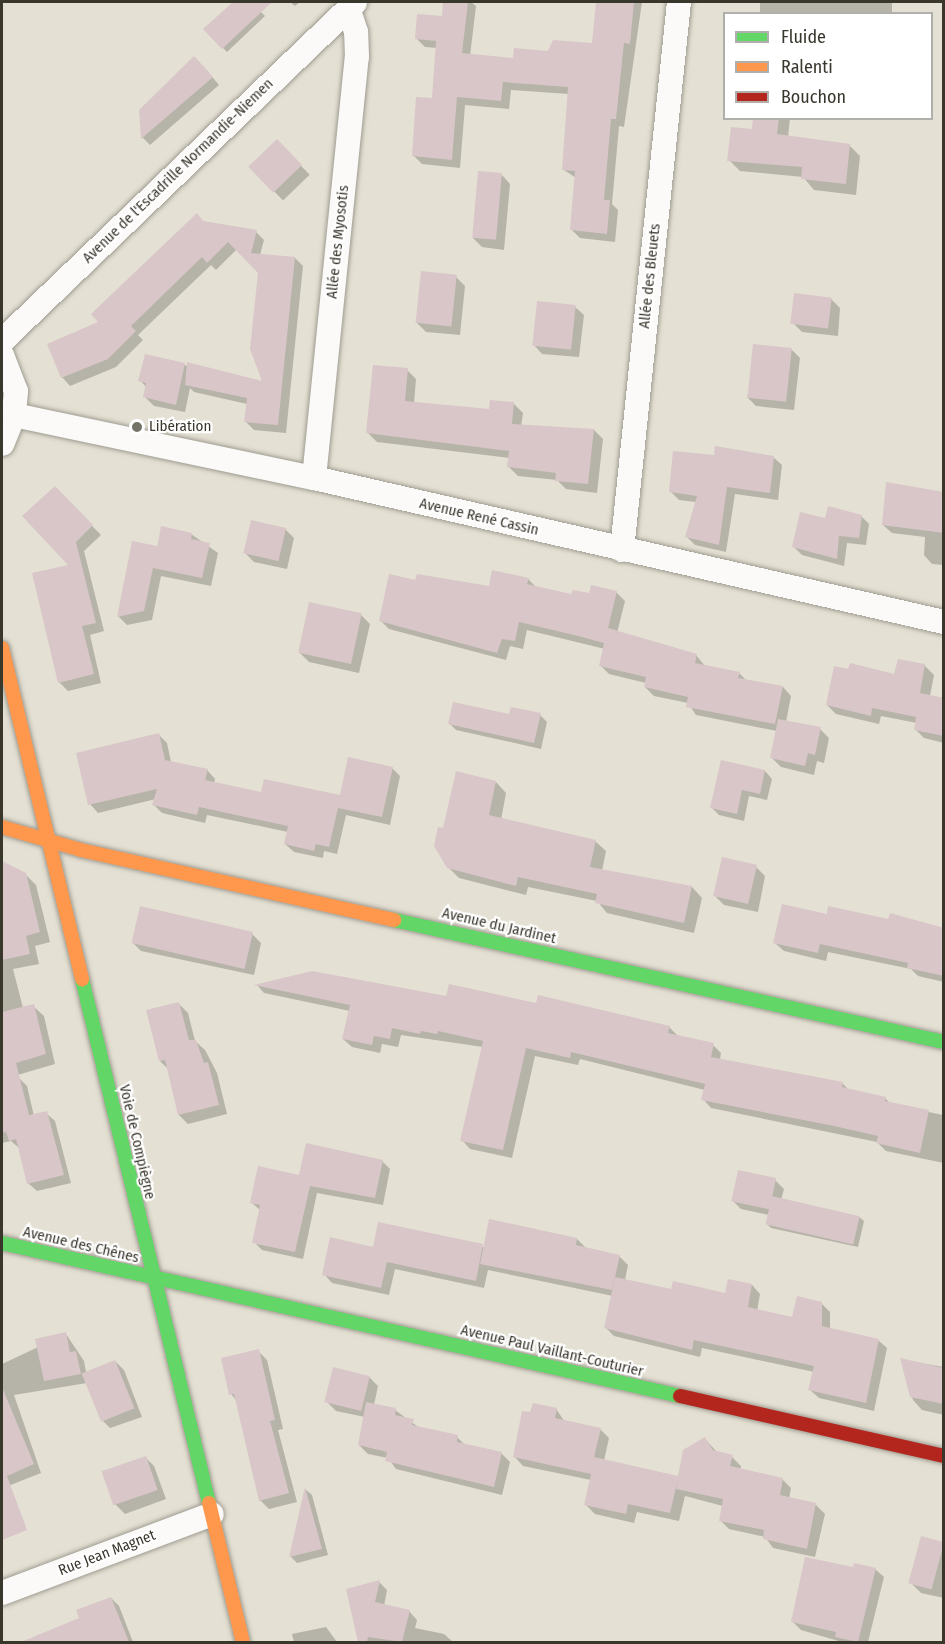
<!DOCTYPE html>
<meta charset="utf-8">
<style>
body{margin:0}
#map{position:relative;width:945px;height:1644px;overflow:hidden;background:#e4e0d3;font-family:"Fira Sans Condensed",sans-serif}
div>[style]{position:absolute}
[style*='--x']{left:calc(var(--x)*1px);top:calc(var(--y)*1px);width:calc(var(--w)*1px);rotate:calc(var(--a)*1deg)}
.shadow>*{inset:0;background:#0003;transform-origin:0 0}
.building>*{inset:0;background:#d9c6c8;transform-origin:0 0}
.roads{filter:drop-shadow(0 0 2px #9f9c92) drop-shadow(0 0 2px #9f9c92)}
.street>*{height:24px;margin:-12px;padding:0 12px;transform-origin:12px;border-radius:12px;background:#fbfaf8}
.fast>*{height:14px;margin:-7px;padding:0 7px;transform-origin:7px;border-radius:7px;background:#63d668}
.slow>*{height:14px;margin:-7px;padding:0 7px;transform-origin:7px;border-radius:7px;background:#ff974d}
.jam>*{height:14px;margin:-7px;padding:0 7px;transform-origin:7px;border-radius:7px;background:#b3261e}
.dots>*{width:16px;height:16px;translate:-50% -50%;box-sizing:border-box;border:3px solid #fff;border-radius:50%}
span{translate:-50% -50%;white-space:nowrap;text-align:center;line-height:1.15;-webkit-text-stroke:4.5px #fff;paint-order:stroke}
.street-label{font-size:15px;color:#39362c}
.poi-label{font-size:15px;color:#39362c}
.left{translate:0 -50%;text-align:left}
.frame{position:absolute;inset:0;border:3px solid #39362c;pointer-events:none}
.legend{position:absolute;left:723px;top:12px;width:210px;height:108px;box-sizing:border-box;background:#fff;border:2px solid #b0afab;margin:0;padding:8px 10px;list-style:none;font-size:18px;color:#39362c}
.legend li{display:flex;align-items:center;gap:12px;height:30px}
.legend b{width:30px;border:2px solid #b0afab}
</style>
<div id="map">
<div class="shadow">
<div style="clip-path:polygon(235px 2px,251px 2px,265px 16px,227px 52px,205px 29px)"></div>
<div style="clip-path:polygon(290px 2px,300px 2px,295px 6px)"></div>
<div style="clip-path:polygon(445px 2px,471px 2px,476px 6px,470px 56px,515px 60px,593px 45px,597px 2px,642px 2px,624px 127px,619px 126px,612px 204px,618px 210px,615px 242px,580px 238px,571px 229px,576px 178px,564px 170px,569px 94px,511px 90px,509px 109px,465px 105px,460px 168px,422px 164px,413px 155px,433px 100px,437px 48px,425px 47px,416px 38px,443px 18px)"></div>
<div style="left:760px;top:2px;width:132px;height:12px"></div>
<div style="clip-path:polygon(203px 66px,219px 85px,150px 145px,143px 138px,141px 110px)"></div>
<div style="clip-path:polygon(755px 118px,790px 118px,788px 137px,849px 145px,860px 156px,856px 195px,814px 190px,803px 177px,740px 171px,729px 160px,754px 131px)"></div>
<div style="left:277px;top:141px;width:47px;height:37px;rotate:46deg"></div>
<div style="clip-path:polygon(502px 175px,510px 184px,504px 250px,482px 247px,473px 238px)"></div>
<div style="clip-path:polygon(203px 222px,256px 232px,264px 240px,260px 255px,295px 258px,303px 266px,286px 433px,254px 430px,246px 422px,247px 404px,194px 392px,190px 388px,185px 412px,154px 406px,145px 397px,146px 387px,140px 380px,184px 365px,265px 383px,260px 273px,237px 249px,216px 270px,211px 265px,138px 335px,143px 340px,116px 367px,70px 386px,62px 377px,101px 323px)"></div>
<div style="clip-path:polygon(456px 277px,465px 286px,460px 335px,426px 332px,417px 323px)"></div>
<div style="clip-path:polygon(831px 299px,840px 308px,838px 336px,802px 332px,793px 323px)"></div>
<div style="clip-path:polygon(575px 307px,584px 315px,579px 357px,542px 354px,534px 345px)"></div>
<div style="clip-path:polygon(791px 349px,800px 358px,794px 410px,756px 406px,747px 397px)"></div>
<div style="clip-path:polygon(407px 370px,416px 379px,414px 404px,490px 411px,514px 404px,523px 413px,521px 426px,594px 430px,603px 439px,597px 493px,566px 489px,557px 480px,518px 476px,509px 467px,510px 458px,377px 442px,368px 433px)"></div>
<div style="clip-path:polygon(715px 457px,773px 457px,782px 465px,778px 500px,735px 494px,726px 552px,695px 545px,687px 537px,696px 502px,679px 500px,671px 492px)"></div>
<div style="clip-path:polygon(55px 488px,101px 535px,84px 551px,104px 631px,90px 635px,101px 683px,68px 691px,59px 682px,71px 566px)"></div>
<div style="clip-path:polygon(944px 492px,944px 565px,932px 564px,924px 555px,925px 537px,892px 533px,883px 525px)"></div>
<div style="clip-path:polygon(861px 516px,869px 524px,866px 545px,847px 543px,844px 566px,802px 555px,794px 547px,826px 520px)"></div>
<div style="clip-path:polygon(285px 529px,294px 538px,287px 569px,254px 562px,245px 553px)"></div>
<div style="clip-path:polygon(191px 534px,218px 553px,211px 586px,161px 576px,152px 620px,127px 625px,119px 617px,134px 543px,158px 549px)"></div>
<div style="clip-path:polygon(528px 579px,537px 588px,573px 596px,616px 592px,625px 601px,617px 633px,696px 655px,705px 666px,739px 673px,747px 681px,783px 687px,791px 696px,786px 722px,820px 729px,829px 738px,824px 763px,817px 761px,814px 775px,781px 767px,772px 758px,777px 731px,696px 715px,688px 703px,654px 696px,645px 687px,646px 683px,609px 674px,601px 666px,605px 649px,527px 630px,523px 649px,510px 646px,506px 660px,389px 629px,380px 620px,416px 582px,490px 588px)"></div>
<div style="clip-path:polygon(361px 615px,370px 624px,359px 673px,309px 662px,300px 653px)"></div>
<div style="clip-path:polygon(899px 661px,925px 666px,934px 675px,930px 696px,944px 700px,944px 743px,924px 738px,915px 729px,917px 723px,881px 716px,879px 724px,836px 714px,827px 705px,896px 675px)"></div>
<div style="clip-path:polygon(540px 715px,547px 722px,541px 749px,456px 730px,450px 724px)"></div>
<div style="clip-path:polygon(159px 735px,167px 743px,171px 762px,207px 770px,215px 779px,214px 783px,262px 794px,341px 797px,392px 768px,400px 776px,390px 825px,346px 815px,337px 854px,324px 851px,323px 858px,294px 852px,285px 844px,288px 832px,207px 815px,205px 823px,162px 813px,154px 805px,156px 799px,98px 813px,90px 804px)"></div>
<div style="clip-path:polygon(765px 771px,772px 779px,767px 800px,749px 796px,744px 821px,719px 815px,712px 808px)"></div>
<div style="clip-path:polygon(496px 782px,506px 793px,501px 820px,595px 841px,606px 851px,602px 871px,692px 887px,702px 898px,694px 933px,607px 913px,597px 901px,528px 887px,526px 895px,459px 878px,448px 867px,444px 830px)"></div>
<div style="clip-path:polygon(2px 863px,25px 874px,36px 885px,50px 942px,35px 946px,39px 964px,13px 969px,23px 1008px,33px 1006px,44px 1016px,55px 1064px,14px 1076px,4px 1066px,2px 1055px)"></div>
<div style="clip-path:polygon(756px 867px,765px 876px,758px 912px,724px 905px,715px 896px)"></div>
<div style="clip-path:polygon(828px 915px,944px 929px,944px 982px,918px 976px,911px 969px,828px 952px,826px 961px,784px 951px,775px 943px)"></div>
<div style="clip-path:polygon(252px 934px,261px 943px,254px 975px,141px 951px,132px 942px)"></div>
<div style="clip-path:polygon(257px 985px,537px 1005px,669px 1027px,678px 1036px,713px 1045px,721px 1053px,720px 1060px,843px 1084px,849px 1090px,885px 1098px,891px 1104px,943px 1115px,944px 1111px,944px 1163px,886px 1151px,877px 1142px,711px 1108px,703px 1099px,705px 1090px,580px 1059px,578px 1065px,535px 1056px,512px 1158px,470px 1149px,462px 1140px,483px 1047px,401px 1035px,398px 1047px,382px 1044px,380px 1053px,352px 1047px,343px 1039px,350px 1011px,264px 993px)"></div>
<div style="clip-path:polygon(179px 1004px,188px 1013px,195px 1041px,205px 1050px,217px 1073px,227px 1114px,188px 1124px,179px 1115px,168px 1069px,160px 1061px)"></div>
<div style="clip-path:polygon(18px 1077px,27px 1086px,34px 1116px,46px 1113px,55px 1121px,71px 1183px,37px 1191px,28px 1183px,19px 1148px,11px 1141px,2px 1143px,2px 1082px)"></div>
<div style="clip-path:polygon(382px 1161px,390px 1169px,383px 1205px,317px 1193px,303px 1259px,262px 1250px,254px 1242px,260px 1210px,252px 1203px,300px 1177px)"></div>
<div style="clip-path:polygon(775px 1180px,784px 1189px,781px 1200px,859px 1217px,864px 1221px,858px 1247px,771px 1228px,767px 1224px,769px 1215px,741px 1209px,732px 1200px)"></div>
<div style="clip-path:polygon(577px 1239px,587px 1249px,619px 1256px,628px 1265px,625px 1280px,672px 1291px,726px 1295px,752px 1285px,760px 1294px,757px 1311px,793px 1319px,821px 1303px,830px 1312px,830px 1329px,878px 1340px,887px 1348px,874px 1411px,819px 1398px,810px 1390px,814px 1372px,702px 1348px,700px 1357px,614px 1336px,606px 1328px,613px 1296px,488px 1270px,484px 1288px,395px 1269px,389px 1295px,332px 1283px,324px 1274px,374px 1249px,485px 1247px)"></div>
<div style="clip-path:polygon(66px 1334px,84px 1361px,86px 1372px,115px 1361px,124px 1370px,142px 1417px,110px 1428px,101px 1419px,87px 1383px,14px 1395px,41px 1473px,8px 1486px,2px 1479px,2px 1364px)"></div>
<div style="clip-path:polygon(258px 1351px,267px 1360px,283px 1429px,278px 1430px,297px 1502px,269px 1509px,260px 1500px,237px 1401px,231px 1394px)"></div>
<div style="clip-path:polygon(902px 1360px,944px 1367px,944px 1415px,922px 1410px,913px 1400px)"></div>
<div style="clip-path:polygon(369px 1377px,378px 1386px,374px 1405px,395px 1410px,421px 1429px,457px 1437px,466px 1446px,501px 1453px,510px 1462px,502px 1495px,396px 1469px,388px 1458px,368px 1454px,359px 1445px,365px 1417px,336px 1411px,327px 1402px)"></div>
<div style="clip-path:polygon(556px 1409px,565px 1422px,600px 1429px,609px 1438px,604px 1461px,679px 1478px,705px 1439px,717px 1452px,732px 1457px,741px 1466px,740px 1470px,782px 1479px,791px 1488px,789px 1499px,816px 1505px,825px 1514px,815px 1557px,773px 1548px,765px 1537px,729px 1529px,720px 1520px,723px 1506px,685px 1496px,679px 1521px,637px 1512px,634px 1523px,595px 1514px,586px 1505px,591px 1480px,523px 1466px,514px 1456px,531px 1414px)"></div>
<div style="clip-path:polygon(145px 1457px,154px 1466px,166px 1499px,125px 1514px,116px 1505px,104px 1473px)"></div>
<div style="clip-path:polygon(306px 1490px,312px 1495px,328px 1555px,297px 1563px,291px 1557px)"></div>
<div style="clip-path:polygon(944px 1543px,944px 1598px,921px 1593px,912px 1584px)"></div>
<div style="clip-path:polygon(854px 1569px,875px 1569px,884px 1577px,868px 1642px,842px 1642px,801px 1630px,792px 1621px)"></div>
<div style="clip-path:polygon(379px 1582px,387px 1590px,384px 1606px,409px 1611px,417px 1620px,415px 1628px,444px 1634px,453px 1642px,359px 1642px,348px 1590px)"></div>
<div style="clip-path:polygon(111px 1598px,119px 1606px,133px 1642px,38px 1642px,36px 1637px,81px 1619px)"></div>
<div style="clip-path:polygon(326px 1627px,337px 1642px,294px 1642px,292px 1634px)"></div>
</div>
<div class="building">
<div style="clip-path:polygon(233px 2px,272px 2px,222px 49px,203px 29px)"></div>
<div style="clip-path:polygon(443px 2px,468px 2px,462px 53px,513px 58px,514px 48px,548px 51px,553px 40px,592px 43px,596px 2px,634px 2px,630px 44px,624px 43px,616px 119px,611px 119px,604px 200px,610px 200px,607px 234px,570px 230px,575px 171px,562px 170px,568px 87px,503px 82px,501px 101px,457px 97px,452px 160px,412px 156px,416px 97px,432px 98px,436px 41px,415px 39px,417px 14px,442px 16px)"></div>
<div style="clip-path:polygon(194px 56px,213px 77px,141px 139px,139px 110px)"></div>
<div style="clip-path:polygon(753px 118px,779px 118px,777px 134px,850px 144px,846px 184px,801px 179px,802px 167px,727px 161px,731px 127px,752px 129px)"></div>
<div style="left:277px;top:139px;width:36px;height:40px;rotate:46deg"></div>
<div style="left:478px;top:171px;width:24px;height:67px;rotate:5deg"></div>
<div style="clip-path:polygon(197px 213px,203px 221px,257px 230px,251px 253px,295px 257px,278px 425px,244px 422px,247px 398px,185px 385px,187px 362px,262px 381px,250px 349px,258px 273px,228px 242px,207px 263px,202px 257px,131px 326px,136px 331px,108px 359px,61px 378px,47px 344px,98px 322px,91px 314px)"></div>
<div style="left:421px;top:271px;width:36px;height:52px;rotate:6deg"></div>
<div style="left:794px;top:293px;width:38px;height:31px;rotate:7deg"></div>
<div style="left:537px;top:301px;width:39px;height:45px;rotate:6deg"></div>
<div style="left:753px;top:344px;width:39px;height:54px;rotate:6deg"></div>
<div style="clip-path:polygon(145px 354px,185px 363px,176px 405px,143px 397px,146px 383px,138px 381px)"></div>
<div style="clip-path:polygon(373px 365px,408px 368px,405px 401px,489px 409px,490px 400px,514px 402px,512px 424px,594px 429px,588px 484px,555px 481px,556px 473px,507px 467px,509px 451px,366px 433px)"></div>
<div style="clip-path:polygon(715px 446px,774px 456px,770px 493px,727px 487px,719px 545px,685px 537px,697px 496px,669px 492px,673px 451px,714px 455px)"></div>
<div style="clip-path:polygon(886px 482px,944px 492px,944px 533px,882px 525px)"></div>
<div style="clip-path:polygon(55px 486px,93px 525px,76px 542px,96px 623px,82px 626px,94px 674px,58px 683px,32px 573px,68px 565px,22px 516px)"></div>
<div style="clip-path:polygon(828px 506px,862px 515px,859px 538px,839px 536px,837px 559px,792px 547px,800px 512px,825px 518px)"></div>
<div style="left:251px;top:520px;width:36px;height:34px;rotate:13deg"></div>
<div style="clip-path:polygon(161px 526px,192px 533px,191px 539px,210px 543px,202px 578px,153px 568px,144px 611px,117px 617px,132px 541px,157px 546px,156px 553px)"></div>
<div style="clip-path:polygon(492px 570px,529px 578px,527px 584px,571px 594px,573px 590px,589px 593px,591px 585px,617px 591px,608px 628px,697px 654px,695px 663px,740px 672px,738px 678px,783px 686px,775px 724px,686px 707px,688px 697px,644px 687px,646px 677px,599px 666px,604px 643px,578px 636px,519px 622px,515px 641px,502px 639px,497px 653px,379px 621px,389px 574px,415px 580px,417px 574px,489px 586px)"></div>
<div style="left:309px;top:602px;width:54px;height:52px;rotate:12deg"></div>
<div style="clip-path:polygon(898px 659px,925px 664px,920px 693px,944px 698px,944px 736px,914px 730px,916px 717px,872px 708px,871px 716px,826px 705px,834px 666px,848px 669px,850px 663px,894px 674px)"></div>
<div style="clip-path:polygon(453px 702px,509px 714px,511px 707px,541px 713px,534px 743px,448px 724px)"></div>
<div style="clip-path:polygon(778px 719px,821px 727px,815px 755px,808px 753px,805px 766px,770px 758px)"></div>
<div style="clip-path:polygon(159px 733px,165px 760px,208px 769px,205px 780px,261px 792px,264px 779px,340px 795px,348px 757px,393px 767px,382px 817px,338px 808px,329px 847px,316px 844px,314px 851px,284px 844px,288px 826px,199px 807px,197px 815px,152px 805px,157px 789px,88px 805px,76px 753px)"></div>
<div style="clip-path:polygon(721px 760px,765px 770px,760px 794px,742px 790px,737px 814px,710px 808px)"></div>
<div style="clip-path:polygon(456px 771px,496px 781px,489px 815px,596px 840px,590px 867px,692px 886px,684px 923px,595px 903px,597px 894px,518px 877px,516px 886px,447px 868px,434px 846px,438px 827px,443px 828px)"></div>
<div style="left:722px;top:857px;width:36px;height:40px;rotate:13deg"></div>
<div style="clip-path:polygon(2px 861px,26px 873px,40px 932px,26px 936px,30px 954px,2px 960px)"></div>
<div style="clip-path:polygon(782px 904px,827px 914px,828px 906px,888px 919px,890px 913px,944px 928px,944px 976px,907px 968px,908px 963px,820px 944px,818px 953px,773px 943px)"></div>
<div style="left:140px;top:906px;width:116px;height:38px;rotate:13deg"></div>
<div style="clip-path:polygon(312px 971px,446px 996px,449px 984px,536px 1003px,538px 995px,670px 1026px,668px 1033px,714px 1043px,711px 1057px,843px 1082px,842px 1087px,886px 1097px,885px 1101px,929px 1110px,920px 1153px,876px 1143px,878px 1136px,834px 1126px,701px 1100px,705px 1084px,571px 1052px,570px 1058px,526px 1048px,503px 1150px,460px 1141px,483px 1041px,438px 1031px,437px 1034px,421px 1031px,420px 1034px,392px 1028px,390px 1039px,374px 1036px,372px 1045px,342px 1039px,350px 1005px,254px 985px)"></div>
<div style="clip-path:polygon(179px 1002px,189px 1040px,196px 1040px,204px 1063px,208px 1062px,219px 1105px,178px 1115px,165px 1060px,159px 1061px,146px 1010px)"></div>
<div style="clip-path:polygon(34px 1004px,46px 1054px,16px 1063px,29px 1115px,47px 1111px,64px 1175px,27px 1184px,16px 1139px,9px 1141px,6px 1132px,2px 1133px,2px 1012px)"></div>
<div style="clip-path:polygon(306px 1143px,383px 1160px,375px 1198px,310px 1186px,295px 1252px,252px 1243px,260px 1205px,250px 1203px,258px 1166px,299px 1175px)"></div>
<div style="left:738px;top:1170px;width:39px;height:32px;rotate:12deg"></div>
<div style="left:772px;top:1196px;width:90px;height:29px;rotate:13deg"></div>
<div style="clip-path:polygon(489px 1219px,577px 1238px,576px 1245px,620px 1255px,612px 1290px,480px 1264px)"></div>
<div style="clip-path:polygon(378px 1222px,483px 1244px,476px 1281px,387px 1262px,381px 1288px,322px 1275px,330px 1237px,373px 1247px)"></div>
<div style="clip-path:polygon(615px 1277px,671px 1289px,673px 1281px,725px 1293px,728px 1279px,752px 1284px,748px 1307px,792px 1317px,797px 1296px,822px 1302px,822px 1326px,879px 1339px,866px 1403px,808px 1390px,814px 1366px,694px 1340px,692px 1350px,604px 1328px)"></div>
<div style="clip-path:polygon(66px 1332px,70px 1352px,76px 1351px,81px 1374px,44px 1381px,35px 1339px)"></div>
<div style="clip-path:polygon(259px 1349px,275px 1420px,270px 1421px,289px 1493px,259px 1501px,234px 1394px,229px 1395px,221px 1358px)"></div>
<div style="clip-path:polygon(900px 1358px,944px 1368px,944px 1404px,910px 1397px)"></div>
<div style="left:115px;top:1360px;width:52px;height:36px;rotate:68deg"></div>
<div style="left:333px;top:1367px;width:38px;height:36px;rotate:14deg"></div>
<div style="clip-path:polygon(2px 1387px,34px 1464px,7px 1476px,27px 1530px,2px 1540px)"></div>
<div style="clip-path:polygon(366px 1402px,396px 1408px,395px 1415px,414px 1419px,412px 1425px,458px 1435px,457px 1442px,502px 1452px,494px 1487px,385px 1461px,387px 1452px,358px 1445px)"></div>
<div style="clip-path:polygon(533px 1403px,557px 1408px,555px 1418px,601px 1428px,594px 1457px,678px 1476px,683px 1450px,705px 1437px,713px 1450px,733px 1455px,730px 1466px,783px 1478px,780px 1495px,816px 1503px,807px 1549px,763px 1539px,764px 1530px,719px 1521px,723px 1499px,676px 1489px,678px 1479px,670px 1513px,628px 1504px,626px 1514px,584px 1505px,591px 1474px,513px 1457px,522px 1411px,530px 1412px)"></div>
<div style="left:146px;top:1456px;width:36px;height:47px;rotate:71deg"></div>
<div style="clip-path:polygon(305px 1487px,322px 1549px,289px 1557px)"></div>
<div style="left:921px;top:1536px;width:24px;height:49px;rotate:15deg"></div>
<div style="clip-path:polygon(805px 1557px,853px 1567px,854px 1563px,876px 1568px,858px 1642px,835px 1637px,836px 1632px,791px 1622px)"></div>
<div style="clip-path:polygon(380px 1580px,375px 1602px,410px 1610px,402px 1642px,368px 1637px,367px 1642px,358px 1642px,346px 1589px)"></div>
<div style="clip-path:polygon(111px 1597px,129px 1642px,21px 1642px,79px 1618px,76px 1610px)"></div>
</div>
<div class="roads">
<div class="street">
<div style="--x:2;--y:341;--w:489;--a:-43.8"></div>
<div style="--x:2;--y:355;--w:39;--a:69"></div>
<div style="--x:16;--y:391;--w:24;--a:95"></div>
<div style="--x:14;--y:415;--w:31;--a:112"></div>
<div style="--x:14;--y:415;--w:307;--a:11.9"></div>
<div style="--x:314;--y:478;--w:646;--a:12.88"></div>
<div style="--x:314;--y:478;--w:423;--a:-84.2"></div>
<div style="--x:357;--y:57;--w:25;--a:-92"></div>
<div style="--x:356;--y:32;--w:25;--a:-108"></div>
<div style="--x:622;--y:550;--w:551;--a:-84.06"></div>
<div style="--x:2;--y:1593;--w:224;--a:-20.6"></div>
</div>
<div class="fast">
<div style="--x:394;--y:920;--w:563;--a:12.51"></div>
<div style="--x:82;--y:979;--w:539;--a:76.38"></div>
<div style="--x:2;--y:1243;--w:695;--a:12.72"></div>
</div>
<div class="slow">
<div style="--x:2;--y:648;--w:341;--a:76.4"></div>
<div style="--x:2;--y:827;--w:82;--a:16.2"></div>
<div style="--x:81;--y:850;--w:321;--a:12.6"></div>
<div style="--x:209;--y:1503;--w:143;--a:76.3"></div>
</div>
<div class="jam">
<div style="--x:680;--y:1396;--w:271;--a:12.8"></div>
</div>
</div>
<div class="dots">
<div style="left:137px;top:427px;background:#757266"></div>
</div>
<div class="street-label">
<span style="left:178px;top:171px;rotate:-44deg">Avenue de l'Escadrille Normandie-Niemen</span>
<span style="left:338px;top:242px;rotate:-84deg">Allée des Myosotis</span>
<span style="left:650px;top:276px;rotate:-84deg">Allée des Bleuets</span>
<span style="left:479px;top:517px;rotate:13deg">Avenue René Cassin</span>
<span style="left:499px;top:926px;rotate:13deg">Avenue du Jardinet</span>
<span style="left:137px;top:1142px;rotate:77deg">Voie de Compiègne</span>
<span style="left:81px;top:1245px;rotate:13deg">Avenue des Chênes</span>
<span style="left:552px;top:1351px;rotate:13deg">Avenue Paul Vaillant-Couturier</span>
<span style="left:107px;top:1553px;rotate:-21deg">Rue Jean Magnet</span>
</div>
<div class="poi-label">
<span class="left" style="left:149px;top:427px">Libération</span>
</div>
<div class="frame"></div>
<ul class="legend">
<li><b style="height:8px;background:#63d668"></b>Fluide</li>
<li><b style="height:8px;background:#ff974d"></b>Ralenti</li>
<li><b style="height:8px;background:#b3261e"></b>Bouchon</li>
</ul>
</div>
